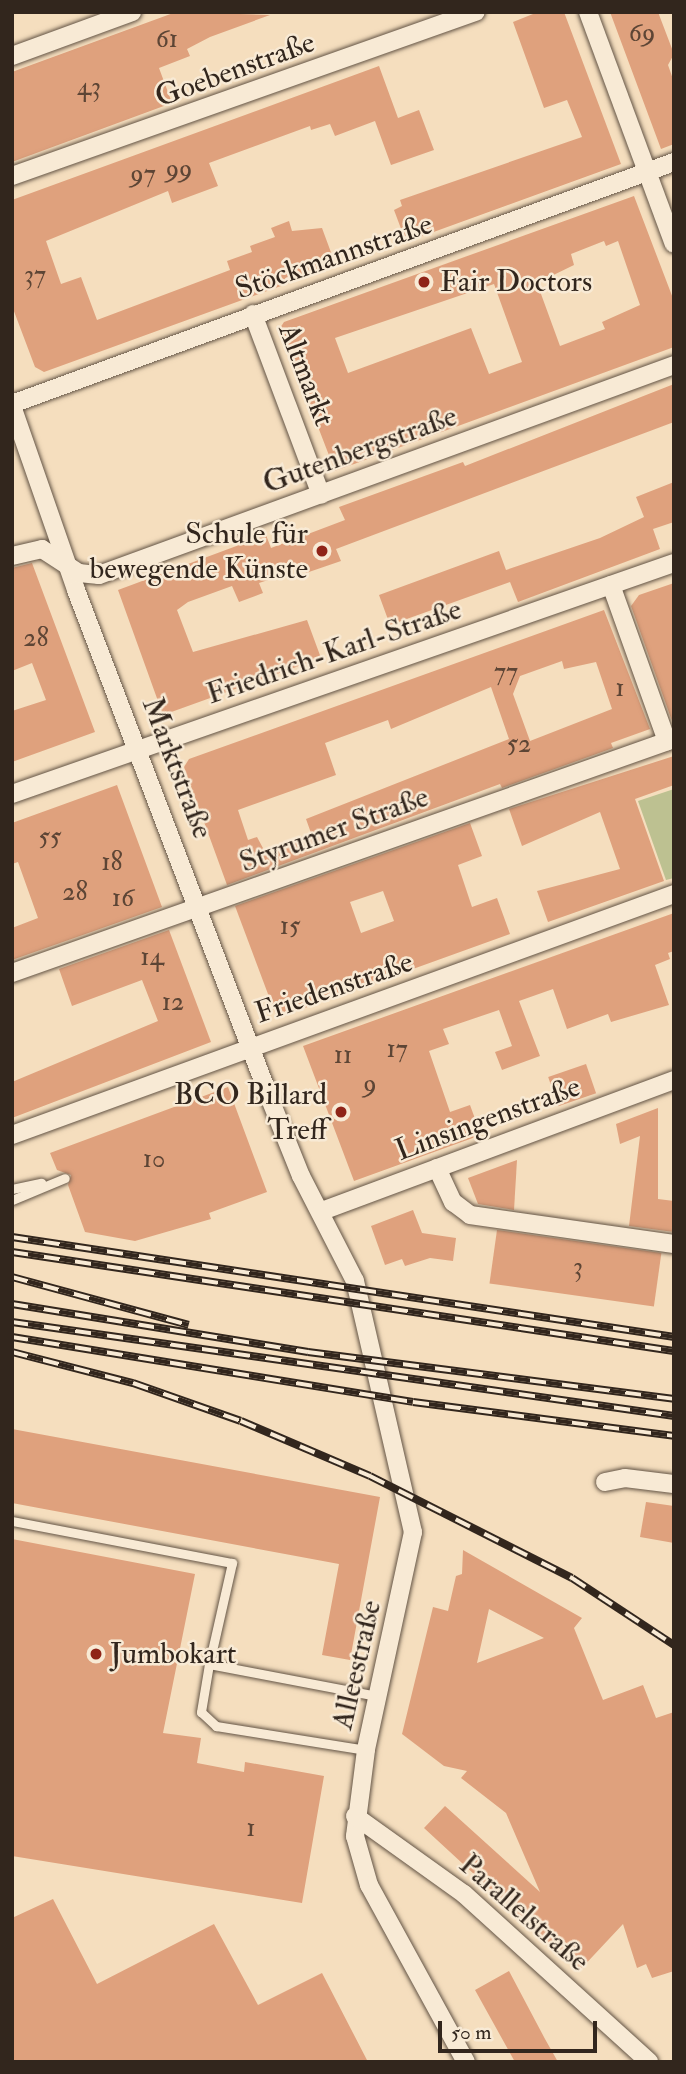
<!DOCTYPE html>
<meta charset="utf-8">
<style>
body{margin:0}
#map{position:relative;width:686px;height:2074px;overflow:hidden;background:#f5debe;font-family:"IM FELL Double Pica",serif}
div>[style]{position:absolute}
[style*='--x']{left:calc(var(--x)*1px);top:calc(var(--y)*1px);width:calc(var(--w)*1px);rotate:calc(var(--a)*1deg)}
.green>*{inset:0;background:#bdc191}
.building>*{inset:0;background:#dfa17d;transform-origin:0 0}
.roads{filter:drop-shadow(0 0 2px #635445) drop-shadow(0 0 2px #635445)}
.lane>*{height:9px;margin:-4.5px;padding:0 4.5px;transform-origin:4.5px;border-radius:4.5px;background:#f8ead5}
.street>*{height:18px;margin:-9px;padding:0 9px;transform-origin:9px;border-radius:9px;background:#f8ead5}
.rail>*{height:8px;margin-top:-4px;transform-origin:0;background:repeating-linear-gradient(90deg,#f8ead5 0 16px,#32261d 0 32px);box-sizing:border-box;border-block:2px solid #32261d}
.dots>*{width:19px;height:19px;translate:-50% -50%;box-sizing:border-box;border:4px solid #f8ead5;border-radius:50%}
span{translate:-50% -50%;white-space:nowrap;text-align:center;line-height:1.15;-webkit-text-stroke:5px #f8ead5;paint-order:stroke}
.number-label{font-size:26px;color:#5d4535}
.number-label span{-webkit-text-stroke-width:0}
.street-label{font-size:30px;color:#32261d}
.poi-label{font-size:30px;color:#32261d}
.left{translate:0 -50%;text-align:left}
.right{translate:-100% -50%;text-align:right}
.frame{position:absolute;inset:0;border:14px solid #32261d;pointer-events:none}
.scale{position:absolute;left:438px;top:2021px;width:159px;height:32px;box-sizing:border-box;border:4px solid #32261d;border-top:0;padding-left:9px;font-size:21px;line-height:24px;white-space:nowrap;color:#32261d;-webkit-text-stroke:5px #f8ead5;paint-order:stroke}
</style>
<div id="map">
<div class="green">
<div style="clip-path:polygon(674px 789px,674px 878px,666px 880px,638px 801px)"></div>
</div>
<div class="building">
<div style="clip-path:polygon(176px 12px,270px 15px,210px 37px,187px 49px,190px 56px,159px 68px,172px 103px,12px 162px,12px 72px)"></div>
<div style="clip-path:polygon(538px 12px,564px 12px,621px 164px,406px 242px,394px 210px,402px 206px,400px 200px,582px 137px,567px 100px,544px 108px,513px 22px)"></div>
<div style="clip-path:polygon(610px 12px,658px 12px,674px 54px,668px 65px,674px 82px,674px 144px,661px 149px)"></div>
<div style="clip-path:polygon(379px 66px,398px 118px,419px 110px,434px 150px,391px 165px,375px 121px,335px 136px,330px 124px,311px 130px,310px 126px,209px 163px,218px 186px,172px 203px,168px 191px,46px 241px,61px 284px,81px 277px,97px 320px,230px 270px,227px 261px,252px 252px,250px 246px,275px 237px,271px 228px,289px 221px,292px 231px,322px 228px,336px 266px,44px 372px,35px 367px,12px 306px,12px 200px)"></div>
<div style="clip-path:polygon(evenodd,634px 196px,674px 301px,674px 347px,335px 471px,280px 328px,284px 322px,634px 196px,604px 241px,606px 246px,618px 241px,640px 305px,602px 322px,605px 329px,560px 346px,537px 283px,574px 265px,571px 254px,604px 241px,634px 196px,494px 284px,522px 362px,489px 374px,471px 328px,348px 373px,335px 338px,494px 284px)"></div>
<div style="clip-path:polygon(674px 384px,674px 422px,336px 549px,341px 561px,306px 573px,302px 562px,272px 573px,274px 578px,259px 583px,263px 593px,239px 602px,232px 586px,188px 602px,177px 610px,193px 652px,307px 620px,321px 658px,163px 715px,118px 590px,266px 535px,271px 548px,345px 520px,339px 507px,463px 462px,465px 466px)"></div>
<div style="clip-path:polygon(674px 482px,674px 522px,653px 529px,660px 549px,518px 602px,510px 582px,390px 625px,379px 595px,499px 551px,506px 570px,600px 538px,644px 517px,636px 497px)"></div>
<div style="clip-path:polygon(32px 563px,95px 732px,12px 762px,12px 711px,46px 700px,32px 663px,12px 671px,12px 568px)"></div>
<div style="clip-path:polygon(674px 583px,674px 720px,672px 721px,631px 606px,639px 595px)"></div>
<div style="clip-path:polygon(evenodd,604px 610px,650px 729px,611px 743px,613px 748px,502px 788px,500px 784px,227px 885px,184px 767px,189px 759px,604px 610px,562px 661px,564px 669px,596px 662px,612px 709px,530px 741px,513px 694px,520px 676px,562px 661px,604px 610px,491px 687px,509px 739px,306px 819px,311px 833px,264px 850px,257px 837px,248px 840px,238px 810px,336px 775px,325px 743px,388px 720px,391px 729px,491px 687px)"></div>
<div style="clip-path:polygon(674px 756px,674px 785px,635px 799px,664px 881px,548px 922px,537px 891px,620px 869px,600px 812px,522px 846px,509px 809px)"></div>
<div style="clip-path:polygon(117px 785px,162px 907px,12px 960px,12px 928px,38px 918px,18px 862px,12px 864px,12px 823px)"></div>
<div style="clip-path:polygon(evenodd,470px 823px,482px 856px,458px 865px,472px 907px,497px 898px,510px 934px,277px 1018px,235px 906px,470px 823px,383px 891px,394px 921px,361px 933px,350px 902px,383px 891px)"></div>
<div style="clip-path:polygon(674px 913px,674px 951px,668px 953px,670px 959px,655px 965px,669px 1005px,611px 1022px,608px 1014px,567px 1029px,553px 989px,519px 1001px,540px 1056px,502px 1070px,495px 1052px,512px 1046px,499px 1010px,443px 1029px,449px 1044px,429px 1051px,450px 1112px,470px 1105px,481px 1135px,354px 1181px,303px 1046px)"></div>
<div style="clip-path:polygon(169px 930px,211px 1042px,12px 1118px,12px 1082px,158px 1021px,142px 980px,72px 1006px,59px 969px)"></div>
<div style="left:586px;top:1064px;width:31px;height:40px;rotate:71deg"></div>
<div style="clip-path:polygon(228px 1087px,267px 1192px,209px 1213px,211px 1219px,135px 1241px,85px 1232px,68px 1185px,71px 1175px,57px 1170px,50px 1153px)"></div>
<div style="clip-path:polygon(658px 1108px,658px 1199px,674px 1201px,674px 1232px,629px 1226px,640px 1136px,620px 1144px,616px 1124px)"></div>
<div style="clip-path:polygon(517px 1160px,514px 1210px,478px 1204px,468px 1178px)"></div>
<div style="clip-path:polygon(413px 1210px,422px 1233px,456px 1238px,453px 1261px,430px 1258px,405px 1266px,402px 1259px,385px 1265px,371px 1226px)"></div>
<div style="left:497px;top:1230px;width:166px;height:54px;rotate:8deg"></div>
<div style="clip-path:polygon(12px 1429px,380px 1497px,350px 1660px,322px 1655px,339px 1564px,12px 1503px)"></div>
<div style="clip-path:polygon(646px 1502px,674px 1506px,674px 1543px,640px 1537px)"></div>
<div style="clip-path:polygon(12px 1539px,195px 1574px,163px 1733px,201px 1738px,197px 1763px,244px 1772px,245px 1762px,324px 1776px,302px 1903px,12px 1856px)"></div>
<div style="clip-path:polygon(evenodd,463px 1550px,582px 1618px,574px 1628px,603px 1700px,643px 1685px,656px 1718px,674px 1712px,674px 1971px,652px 1978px,646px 1964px,637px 1968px,623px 1924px,579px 1971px,424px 1828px,445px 1806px,540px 1892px,506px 1813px,461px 1778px,467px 1771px,444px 1766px,402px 1734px,433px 1607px,448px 1611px,456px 1576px,462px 1574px,463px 1550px,489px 1609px,544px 1638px,477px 1663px,489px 1609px)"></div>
<div style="clip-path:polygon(53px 1899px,97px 1984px,214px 1924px,258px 2005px,322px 1973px,368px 2062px,12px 2062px,12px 1918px)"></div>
<div style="clip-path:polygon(509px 1971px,545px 2039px,558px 2062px,515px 2062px,475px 1990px)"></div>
</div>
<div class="roads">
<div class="lane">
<div style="--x:12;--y:1189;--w:30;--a:-12"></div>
<div style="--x:12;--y:1200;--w:57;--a:-22.5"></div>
<div style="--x:12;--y:1521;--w:224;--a:10.8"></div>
<div style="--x:232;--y:1563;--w:104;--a:102.8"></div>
<div style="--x:209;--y:1664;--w:171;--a:10.8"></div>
<div style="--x:209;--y:1664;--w:49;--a:99.5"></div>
<div style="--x:201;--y:1712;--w:21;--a:43"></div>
<div style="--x:216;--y:1726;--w:152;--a:9.1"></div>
</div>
<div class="street">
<div style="--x:588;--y:12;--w:247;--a:69.7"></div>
<div style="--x:12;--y:56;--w:128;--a:-20.1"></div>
<div style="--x:12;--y:176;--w:492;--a:-19.5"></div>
<div style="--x:253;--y:314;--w:193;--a:69.4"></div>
<div style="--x:12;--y:404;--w:705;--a:-20.08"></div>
<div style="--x:12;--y:406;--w:195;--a:70.8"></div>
<div style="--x:76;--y:590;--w:545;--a:69.14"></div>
<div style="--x:270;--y:1099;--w:83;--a:68.1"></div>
<div style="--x:301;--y:1176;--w:118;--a:62.8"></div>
<div style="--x:355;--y:1281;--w:258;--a:77"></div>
<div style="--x:413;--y:1532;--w:223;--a:102.2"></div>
<div style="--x:366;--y:1750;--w:87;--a:97.3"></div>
<div style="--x:355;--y:1836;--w:51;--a:74.1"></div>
<div style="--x:369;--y:1885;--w:202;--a:61.3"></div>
<div style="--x:12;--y:556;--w:31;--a:-13"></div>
<div style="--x:42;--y:549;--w:44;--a:33"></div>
<div style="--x:79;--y:573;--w:20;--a:6"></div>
<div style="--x:99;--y:575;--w:612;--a:-20.06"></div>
<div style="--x:611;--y:585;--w:166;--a:70.3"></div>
<div style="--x:12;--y:794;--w:701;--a:-19.24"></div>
<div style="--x:12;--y:973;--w:702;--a:-19.47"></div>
<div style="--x:12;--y:1135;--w:705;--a:-20"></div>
<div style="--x:437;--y:1168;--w:38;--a:65"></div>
<div style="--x:453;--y:1202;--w:21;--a:37"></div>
<div style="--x:470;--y:1215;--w:206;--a:8.1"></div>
<div style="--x:322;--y:1211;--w:376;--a:-20.4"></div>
<div style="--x:605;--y:1482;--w:20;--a:-11"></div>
<div style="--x:625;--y:1478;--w:49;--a:7"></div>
<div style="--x:355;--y:1816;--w:134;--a:35.6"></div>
<div style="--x:464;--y:1894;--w:250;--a:42.2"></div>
</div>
</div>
<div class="rail">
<div style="--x:12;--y:1237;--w:670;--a:8.59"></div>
<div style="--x:12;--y:1252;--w:669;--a:8.51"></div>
<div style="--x:12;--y:1277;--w:183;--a:15.2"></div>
<div style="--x:12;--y:1304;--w:300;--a:9.2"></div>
<div style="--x:308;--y:1352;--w:369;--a:7.3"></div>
<div style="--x:12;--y:1322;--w:669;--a:8.08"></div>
<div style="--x:12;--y:1337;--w:406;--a:9.2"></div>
<div style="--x:413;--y:1402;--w:263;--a:7.4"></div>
<div style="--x:12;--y:1352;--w:125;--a:14.4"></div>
<div style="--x:133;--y:1383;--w:114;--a:19.4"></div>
<div style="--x:241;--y:1421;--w:140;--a:23.1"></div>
<div style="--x:370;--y:1476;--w:226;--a:26.8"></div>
<div style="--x:572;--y:1578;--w:122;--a:33.3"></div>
</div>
<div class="dots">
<div style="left:424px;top:282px;background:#8f2418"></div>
<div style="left:322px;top:551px;background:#8f2418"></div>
<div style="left:341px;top:1112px;background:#8f2418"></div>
<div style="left:96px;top:1654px;background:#8f2418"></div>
</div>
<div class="number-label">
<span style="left:642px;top:34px">69</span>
<span style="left:167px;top:40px">61</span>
<span style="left:89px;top:88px">43</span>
<span style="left:179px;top:170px">99</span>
<span style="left:143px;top:175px">97</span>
<span style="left:35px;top:276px">37</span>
<span style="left:36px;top:639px">28</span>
<span style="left:506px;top:673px">77</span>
<span style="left:620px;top:689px">1</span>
<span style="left:519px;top:745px">52</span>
<span style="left:50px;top:838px">55</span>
<span style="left:112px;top:863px">18</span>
<span style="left:75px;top:893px">28</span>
<span style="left:123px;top:899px">16</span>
<span style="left:290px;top:927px">15</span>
<span style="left:152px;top:958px">14</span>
<span style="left:173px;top:1003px">12</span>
<span style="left:397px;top:1050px">17</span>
<span style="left:343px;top:1056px">11</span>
<span style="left:370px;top:1085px">9</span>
<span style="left:154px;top:1160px">10</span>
<span style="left:578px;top:1268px">3</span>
<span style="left:251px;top:1829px">1</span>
</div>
<div class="street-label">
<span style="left:235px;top:70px;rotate:-20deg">Goebenstraße</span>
<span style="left:334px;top:257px;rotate:-19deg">Stöckmannstraße</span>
<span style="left:306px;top:375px;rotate:69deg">Altmarkt</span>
<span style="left:360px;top:450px;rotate:-20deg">Gutenbergstraße</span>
<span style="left:334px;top:652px;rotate:-19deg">Friedrich-Karl-Straße</span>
<span style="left:177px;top:768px;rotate:69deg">Marktstraße</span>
<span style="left:334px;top:830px;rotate:-20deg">Styrumer Straße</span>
<span style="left:334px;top:988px;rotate:-19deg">Friedenstraße</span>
<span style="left:488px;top:1119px;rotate:-20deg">Linsingenstraße</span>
<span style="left:357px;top:1665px;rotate:-77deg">Alleestraße</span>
<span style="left:524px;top:1913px;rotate:41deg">Parallelstraße</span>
</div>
<div class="poi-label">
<span class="left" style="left:440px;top:282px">Fair Doctors</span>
<span class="right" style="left:308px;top:551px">Schule für<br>bewegende Künste</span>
<span class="right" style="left:327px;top:1112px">BCO Billard<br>Treff</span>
<span class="left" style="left:110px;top:1654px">Jumbokart</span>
</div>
<div class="frame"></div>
<div class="scale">50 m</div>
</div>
